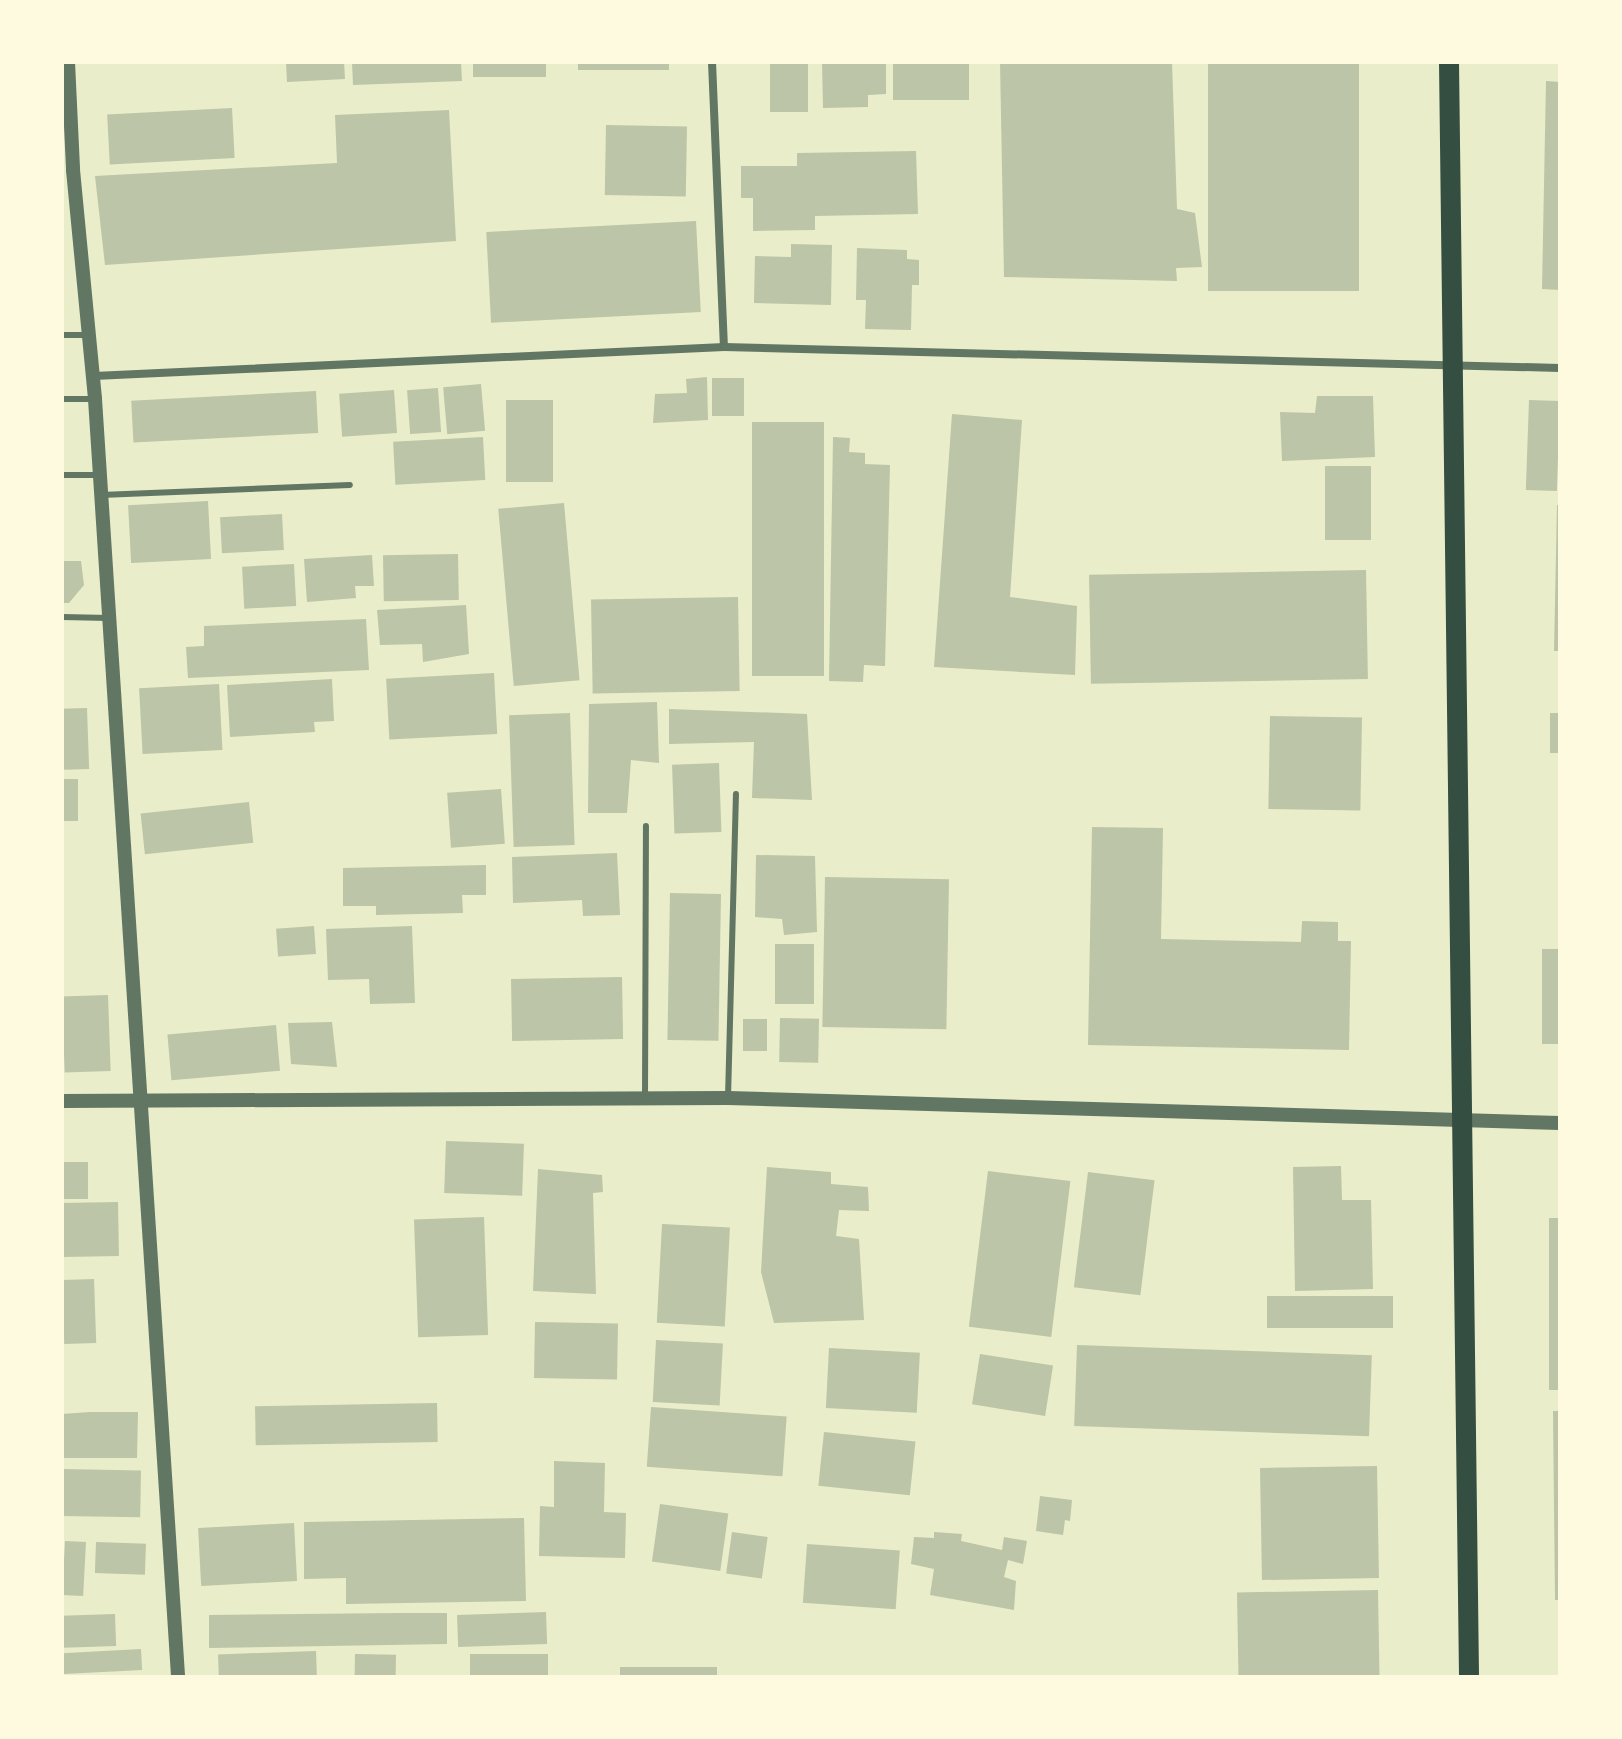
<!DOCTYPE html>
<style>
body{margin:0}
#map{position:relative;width:1622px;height:1739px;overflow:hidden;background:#e9edc9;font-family:Signika,sans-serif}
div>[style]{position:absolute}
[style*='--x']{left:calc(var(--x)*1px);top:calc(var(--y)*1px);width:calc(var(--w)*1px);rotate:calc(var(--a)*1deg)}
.building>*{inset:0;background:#bcc5a7;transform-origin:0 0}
.service>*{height:6px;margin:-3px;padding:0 3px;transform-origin:3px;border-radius:3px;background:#617663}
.minor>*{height:8px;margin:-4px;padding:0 4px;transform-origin:4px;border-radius:4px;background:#617663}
.tertiary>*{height:14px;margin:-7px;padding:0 7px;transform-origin:7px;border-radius:7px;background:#617663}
.primary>*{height:20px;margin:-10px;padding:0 10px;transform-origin:10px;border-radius:10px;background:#344e41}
span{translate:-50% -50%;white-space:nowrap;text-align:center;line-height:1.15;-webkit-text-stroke:6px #fefae0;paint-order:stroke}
.frame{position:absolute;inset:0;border:64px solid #fefae0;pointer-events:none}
</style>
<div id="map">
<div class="building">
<div style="clip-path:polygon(286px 62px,344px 62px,345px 79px,287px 82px)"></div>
<div style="clip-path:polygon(352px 62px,461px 62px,462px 81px,353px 85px)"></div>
<div style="left:473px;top:62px;width:73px;height:15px"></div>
<div style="left:578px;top:62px;width:91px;height:8px"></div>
<div style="left:770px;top:62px;width:38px;height:50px"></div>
<div style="clip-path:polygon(822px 62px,886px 62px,886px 94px,868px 95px,868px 107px,823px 108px)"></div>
<div style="left:893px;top:62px;width:76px;height:38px"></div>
<div style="clip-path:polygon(1000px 62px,1172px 62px,1177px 209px,1195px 213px,1202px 267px,1176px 268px,1177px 281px,1004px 277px)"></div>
<div style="left:1208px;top:62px;width:151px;height:229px"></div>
<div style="clip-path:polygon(1546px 81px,1560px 82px,1560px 290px,1542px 289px)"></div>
<div style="left:232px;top:108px;width:50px;height:125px;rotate:87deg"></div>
<div style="clip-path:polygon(449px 110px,456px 241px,105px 265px,95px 176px,337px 163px,335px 115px)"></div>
<div style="left:606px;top:125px;width:81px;height:70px;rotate:1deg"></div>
<div style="clip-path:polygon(916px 151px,918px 214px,815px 216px,815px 230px,753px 231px,753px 198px,741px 198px,741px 166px,797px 166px,797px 153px)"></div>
<div style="left:696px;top:221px;width:91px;height:210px;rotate:87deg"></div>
<div style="clip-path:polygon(791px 244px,832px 245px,831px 305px,754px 303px,755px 256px,791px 257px)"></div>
<div style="clip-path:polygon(857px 248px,907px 250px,907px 259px,919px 260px,919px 285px,912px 285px,911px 330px,865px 329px,866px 300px,856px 300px)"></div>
<div style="clip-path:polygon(707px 377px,708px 420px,653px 423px,655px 394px,687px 393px,686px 379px)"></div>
<div style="left:712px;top:378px;width:32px;height:38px"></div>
<div style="left:481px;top:384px;width:47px;height:38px;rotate:85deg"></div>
<div style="left:438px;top:388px;width:44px;height:31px;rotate:86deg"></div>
<div style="left:394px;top:390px;width:43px;height:55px;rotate:86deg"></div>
<div style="left:316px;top:391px;width:42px;height:185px;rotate:87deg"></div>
<div style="clip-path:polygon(1317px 396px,1373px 396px,1375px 457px,1282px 461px,1280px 412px,1315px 413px)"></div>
<div style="left:506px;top:400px;width:47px;height:82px"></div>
<div style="left:1529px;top:400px;width:31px;height:90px;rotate:2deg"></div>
<div style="clip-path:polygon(952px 414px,1022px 420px,1010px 597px,1077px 606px,1075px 675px,934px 667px)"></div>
<div style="left:752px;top:422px;width:72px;height:254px"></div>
<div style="left:483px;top:437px;width:43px;height:90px;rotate:87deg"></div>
<div style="clip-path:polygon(833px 437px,850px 438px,849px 452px,865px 453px,865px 464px,890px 465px,885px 666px,864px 665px,863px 682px,829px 681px)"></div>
<div style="left:1325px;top:466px;width:46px;height:74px"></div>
<div style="left:208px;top:501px;width:58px;height:80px;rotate:87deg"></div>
<div style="left:564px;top:503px;width:178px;height:66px;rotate:85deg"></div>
<div style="clip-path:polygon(1557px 505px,1560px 505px,1560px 651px,1554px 651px)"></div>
<div style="left:282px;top:514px;width:36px;height:62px;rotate:87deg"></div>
<div style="left:458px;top:554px;width:46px;height:75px;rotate:89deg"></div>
<div style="clip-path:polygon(372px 555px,374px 586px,355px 586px,356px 598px,307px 602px,304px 559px)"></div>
<div style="clip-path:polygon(62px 561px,81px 561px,84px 585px,69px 603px,62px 603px)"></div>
<div style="left:294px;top:564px;width:42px;height:52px;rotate:87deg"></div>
<div style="left:1366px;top:570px;width:109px;height:277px;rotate:89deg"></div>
<div style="left:738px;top:597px;width:94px;height:147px;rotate:89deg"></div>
<div style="clip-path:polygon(466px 605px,469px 654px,423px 662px,422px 644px,380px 645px,377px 610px)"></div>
<div style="clip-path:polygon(366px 619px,369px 670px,188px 678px,186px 647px,204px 646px,204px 626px)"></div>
<div style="left:494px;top:673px;width:61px;height:108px;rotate:87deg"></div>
<div style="clip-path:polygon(332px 679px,334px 721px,314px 722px,315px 732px,230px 737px,227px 685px)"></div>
<div style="left:219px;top:684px;width:66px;height:80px;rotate:87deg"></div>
<div style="clip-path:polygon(657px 702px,659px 763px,631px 760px,627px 813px,588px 813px,589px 704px)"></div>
<div style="left:87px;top:708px;width:61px;height:25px;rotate:88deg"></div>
<div style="clip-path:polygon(669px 709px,807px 714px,812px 800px,752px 798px,754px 742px,669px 744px)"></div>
<div style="left:570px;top:713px;width:132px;height:61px;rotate:88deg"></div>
<div style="left:1550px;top:713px;width:10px;height:40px"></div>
<div style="left:1270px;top:716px;width:92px;height:93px;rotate:1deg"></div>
<div style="left:719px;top:763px;width:69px;height:47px;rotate:88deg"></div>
<div style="left:62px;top:779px;width:16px;height:42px"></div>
<div style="left:501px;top:789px;width:55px;height:54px;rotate:86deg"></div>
<div style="left:249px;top:802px;width:41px;height:109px;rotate:84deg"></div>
<div style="clip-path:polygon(1092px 827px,1163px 828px,1161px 939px,1301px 942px,1302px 921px,1338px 922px,1338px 941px,1351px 941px,1349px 1050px,1088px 1045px)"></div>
<div style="clip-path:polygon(617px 853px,620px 915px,583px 916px,582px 900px,513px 903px,512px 857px)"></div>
<div style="clip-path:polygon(756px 855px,815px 856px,817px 932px,784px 935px,782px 919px,755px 917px)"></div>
<div style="clip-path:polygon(486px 865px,486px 895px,462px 895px,463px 913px,376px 915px,376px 906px,343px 906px,343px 868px)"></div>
<div style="left:825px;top:877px;width:124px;height:150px;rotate:1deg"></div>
<div style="left:670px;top:893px;width:51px;height:147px;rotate:1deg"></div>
<div style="left:314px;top:926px;width:28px;height:38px;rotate:86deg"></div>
<div style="clip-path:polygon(412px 926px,415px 1003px,370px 1004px,369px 979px,328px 980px,326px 929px)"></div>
<div style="left:775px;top:944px;width:39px;height:60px"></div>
<div style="left:1542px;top:949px;width:18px;height:95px"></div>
<div style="left:622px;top:977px;width:62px;height:111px;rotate:89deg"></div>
<div style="left:108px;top:995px;width:76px;height:46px;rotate:88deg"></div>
<div style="left:780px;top:1018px;width:39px;height:44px;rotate:1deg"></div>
<div style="left:767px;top:1019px;width:32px;height:24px;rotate:90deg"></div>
<div style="clip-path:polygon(332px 1022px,337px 1067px,291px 1064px,288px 1023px)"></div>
<div style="left:276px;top:1025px;width:46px;height:109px;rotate:85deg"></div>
<div style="left:446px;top:1141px;width:78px;height:52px;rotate:2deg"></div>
<div style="left:62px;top:1162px;width:26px;height:37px"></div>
<div style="clip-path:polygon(1341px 1166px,1342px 1200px,1371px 1200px,1373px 1289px,1295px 1291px,1293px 1167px)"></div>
<div style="clip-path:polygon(767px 1167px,831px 1172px,831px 1184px,868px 1187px,869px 1211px,839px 1210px,836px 1236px,859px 1239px,864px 1320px,774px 1323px,761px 1272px)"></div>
<div style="clip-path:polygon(538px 1169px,602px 1175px,603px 1192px,593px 1193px,596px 1294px,533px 1291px)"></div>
<div style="left:988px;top:1171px;width:83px;height:157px;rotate:7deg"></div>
<div style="left:1088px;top:1172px;width:67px;height:116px;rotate:7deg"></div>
<div style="left:118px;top:1202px;width:54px;height:56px;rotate:89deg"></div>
<div style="left:484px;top:1217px;width:118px;height:70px;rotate:88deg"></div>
<div style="left:1560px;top:1218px;width:172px;height:11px;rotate:90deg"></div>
<div style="left:662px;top:1224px;width:68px;height:99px;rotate:3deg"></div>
<div style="left:94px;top:1279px;width:64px;height:32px;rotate:88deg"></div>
<div style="left:1267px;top:1296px;width:126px;height:32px"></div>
<div style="left:535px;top:1322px;width:83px;height:56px;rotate:1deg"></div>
<div style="left:656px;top:1340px;width:67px;height:62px;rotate:3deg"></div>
<div style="left:1077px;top:1345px;width:295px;height:81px;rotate:2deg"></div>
<div style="left:829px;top:1348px;width:91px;height:60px;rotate:3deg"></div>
<div style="left:980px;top:1354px;width:74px;height:51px;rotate:9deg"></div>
<div style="left:437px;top:1403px;width:39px;height:182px;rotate:89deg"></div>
<div style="left:651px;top:1407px;width:136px;height:60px;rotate:4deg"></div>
<div style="clip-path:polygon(1553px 1411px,1560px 1411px,1560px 1600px,1555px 1600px)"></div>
<div style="clip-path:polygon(90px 1412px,138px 1412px,137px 1458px,62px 1458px,62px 1414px)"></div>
<div style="left:824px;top:1432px;width:92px;height:54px;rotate:6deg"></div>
<div style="clip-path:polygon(554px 1461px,605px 1463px,604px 1512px,626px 1513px,625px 1558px,539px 1556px,540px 1506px,554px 1507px)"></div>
<div style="left:1377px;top:1466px;width:112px;height:117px;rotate:89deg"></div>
<div style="left:62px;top:1469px;width:79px;height:47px;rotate:1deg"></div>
<div style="clip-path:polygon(1040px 1496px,1072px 1500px,1070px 1521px,1065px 1520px,1063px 1535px,1036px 1531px)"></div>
<div style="left:660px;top:1504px;width:69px;height:58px;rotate:8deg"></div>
<div style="clip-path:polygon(524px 1518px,526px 1601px,346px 1604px,346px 1578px,304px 1579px,304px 1522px)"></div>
<div style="left:294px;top:1523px;width:58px;height:96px;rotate:87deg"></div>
<div style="left:732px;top:1532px;width:36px;height:42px;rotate:8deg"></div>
<div style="clip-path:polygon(934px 1532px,962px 1534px,961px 1541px,1002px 1550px,1004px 1537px,1027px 1541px,1023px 1564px,1008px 1560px,1004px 1577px,1016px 1581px,1014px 1610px,930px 1595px,934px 1569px,911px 1564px,914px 1537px,934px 1538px)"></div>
<div style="left:65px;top:1541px;width:21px;height:54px;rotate:3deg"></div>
<div style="left:96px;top:1542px;width:50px;height:31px;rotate:2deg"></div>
<div style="left:807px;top:1544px;width:93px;height:59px;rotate:4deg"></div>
<div style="left:1378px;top:1590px;width:87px;height:141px;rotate:89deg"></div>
<div style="left:546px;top:1612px;width:32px;height:89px;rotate:88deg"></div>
<div style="clip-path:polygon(400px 1613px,447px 1613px,447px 1644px,209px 1648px,209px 1615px)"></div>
<div style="left:115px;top:1614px;width:32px;height:53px;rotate:88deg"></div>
<div style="left:141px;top:1649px;width:21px;height:79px;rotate:87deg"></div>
<div style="left:316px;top:1651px;width:26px;height:98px;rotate:88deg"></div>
<div style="left:355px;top:1654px;width:41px;height:23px;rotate:1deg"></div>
<div style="left:548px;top:1654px;width:23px;height:78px;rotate:90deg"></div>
<div style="left:717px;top:1667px;width:10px;height:97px;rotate:90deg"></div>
</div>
<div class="service">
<div style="--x:62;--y:335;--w:24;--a:0"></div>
<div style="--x:62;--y:399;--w:32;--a:0"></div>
<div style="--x:62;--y:475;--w:36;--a:0"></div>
<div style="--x:101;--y:495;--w:249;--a:-2.3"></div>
<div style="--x:62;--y:617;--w:47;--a:1.2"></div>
<div style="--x:728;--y:1098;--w:304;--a:-88.5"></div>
<div style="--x:645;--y:1099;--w:273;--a:-89.8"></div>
</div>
<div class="minor">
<div style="--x:712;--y:62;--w:285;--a:87.6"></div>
<div style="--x:94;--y:376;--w:631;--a:-2.64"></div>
<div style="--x:724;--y:347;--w:836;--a:1.44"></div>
</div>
<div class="tertiary">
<div style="--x:68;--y:62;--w:108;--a:87.3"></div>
<div style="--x:73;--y:170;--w:230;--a:84.5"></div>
<div style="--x:95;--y:399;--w:1281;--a:86.28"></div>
<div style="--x:62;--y:1101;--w:666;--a:-0.26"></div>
<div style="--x:728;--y:1098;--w:832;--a:1.72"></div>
</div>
<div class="primary">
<div style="--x:1449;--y:62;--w:1615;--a:89.29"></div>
</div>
<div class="frame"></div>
</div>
